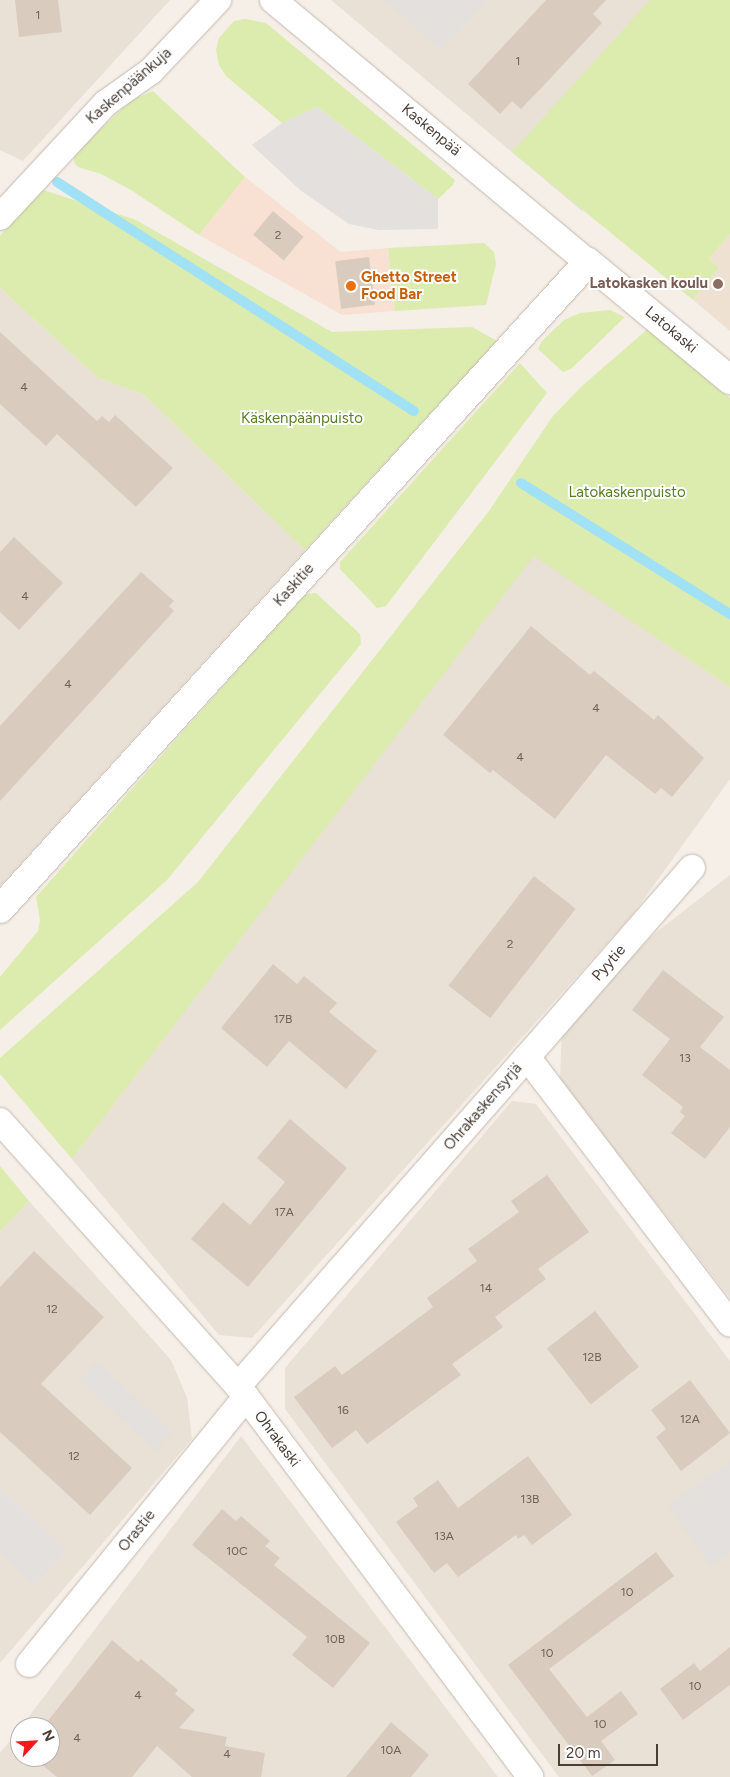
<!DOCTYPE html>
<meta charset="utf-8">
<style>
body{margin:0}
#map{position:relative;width:730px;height:1777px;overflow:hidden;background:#f5efe8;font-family:Figtree,sans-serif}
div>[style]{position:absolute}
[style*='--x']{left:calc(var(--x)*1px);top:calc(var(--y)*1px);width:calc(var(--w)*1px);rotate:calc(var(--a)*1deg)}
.residential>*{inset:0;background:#e9e0d6}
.commercial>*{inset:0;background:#f8e1d2}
.education>*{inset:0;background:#efe1d1}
.green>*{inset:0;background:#dbecae}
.parking>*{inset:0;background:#e3e0dd;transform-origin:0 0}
.stream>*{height:10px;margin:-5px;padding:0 5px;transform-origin:5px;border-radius:5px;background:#a1e1f5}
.building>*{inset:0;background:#dacbbf;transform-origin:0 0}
.roads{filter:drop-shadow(0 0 1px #c4b8ad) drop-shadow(0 0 1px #c4b8ad)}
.minor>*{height:26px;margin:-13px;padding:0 13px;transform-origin:13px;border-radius:13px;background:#fff}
.tertiary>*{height:28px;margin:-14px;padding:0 14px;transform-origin:14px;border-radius:14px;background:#fff}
.dots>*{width:14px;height:14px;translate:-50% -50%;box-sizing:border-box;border:2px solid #fff;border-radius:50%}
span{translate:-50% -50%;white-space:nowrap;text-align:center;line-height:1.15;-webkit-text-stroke:4px #fff;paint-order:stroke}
.number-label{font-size:12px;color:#6d6158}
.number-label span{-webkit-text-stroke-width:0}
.street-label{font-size:15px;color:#493e36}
.food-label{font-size:15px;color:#c56008;font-weight:700}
.left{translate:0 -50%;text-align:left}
.education-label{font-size:15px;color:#785e54;font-weight:700}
.right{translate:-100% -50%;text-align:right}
.park-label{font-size:15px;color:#577f25}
.north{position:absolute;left:10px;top:1717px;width:50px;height:50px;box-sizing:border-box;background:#fff;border:1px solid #b6b2af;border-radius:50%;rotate:65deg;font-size:14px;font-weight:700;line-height:20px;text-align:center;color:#493e36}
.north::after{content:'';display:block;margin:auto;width:18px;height:22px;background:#ff151a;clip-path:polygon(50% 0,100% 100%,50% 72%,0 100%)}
.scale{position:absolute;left:558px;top:1744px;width:100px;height:22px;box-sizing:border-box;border:2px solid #493e36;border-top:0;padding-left:6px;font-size:15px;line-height:18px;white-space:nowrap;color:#493e36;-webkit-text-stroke:4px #fff;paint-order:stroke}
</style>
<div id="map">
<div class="residential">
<div style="clip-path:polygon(0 0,170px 0,23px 161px,0 150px)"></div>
<div style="clip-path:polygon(331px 0,730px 0,582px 211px)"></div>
<div style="clip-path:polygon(0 288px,97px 377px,144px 395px,305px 550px,0 886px)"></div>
<div style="clip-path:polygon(534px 555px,730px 687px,730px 779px,633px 914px,252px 1338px,219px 1335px,72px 1159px)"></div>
<div style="clip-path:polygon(730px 875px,730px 1298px,560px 1079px,562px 1030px,654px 934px)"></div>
<div style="clip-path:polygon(512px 1101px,536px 1104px,730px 1361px,730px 1777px,559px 1777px,285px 1409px,285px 1368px)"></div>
<div style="clip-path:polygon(29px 1201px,171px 1360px,187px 1398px,192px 1439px,0 1663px,0 1232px)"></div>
<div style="clip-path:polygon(241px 1436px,498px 1777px,0 1777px,0 1753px,20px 1729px,20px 1757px,50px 1757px,50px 1727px,21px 1727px)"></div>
</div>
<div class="commercial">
<div style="clip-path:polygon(245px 177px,341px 252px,388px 248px,395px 311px,342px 315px,199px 235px)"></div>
</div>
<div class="education">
<div style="clip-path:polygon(730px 234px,730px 331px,693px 300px,719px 268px,709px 259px)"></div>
</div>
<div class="green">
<div style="clip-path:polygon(650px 0,730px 0,730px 234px,709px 259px,719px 268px,693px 300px,512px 152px)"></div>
<div style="clip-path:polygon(245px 19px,266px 23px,455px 180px,453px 185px,438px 199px,317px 107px,282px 123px,226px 76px,219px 65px,216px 50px,219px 38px,234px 21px)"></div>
<div style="clip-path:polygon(153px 91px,245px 177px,199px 235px,131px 190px,101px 174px,78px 167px,74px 162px,74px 155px,130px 101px)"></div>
<div style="clip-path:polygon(40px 189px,136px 220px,332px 332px,472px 327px,497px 341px,305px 550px,144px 395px,97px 377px,0 288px,0 236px)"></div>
<div style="clip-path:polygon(484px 243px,494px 252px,496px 264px,486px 305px,395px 311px,388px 248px)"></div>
<div style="clip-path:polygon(610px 310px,625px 317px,571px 369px,563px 372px,538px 349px,542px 341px,564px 320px,580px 313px)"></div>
<div style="clip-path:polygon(649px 328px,730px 398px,730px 687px,534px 556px,72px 1159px,0 1074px,0 1058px,198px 882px,489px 511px,553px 416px,583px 385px)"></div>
<div style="clip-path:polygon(520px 363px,547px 393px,386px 606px,377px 608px,340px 569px,340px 562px)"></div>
<div style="clip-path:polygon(316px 593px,360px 634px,361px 644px,167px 880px,0 1030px,0 977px,38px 931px,40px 920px,36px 897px,305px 594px)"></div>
<div style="clip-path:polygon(0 1166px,29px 1201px,0 1232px)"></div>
</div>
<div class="parking">
<div style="clip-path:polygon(385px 0,487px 0,441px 50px)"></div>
<div style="clip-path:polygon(317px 107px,438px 199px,438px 229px,379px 230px,349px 224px,300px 190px,252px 145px,282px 123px)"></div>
<div style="left:97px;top:1362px;width:103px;height:25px;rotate:43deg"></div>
<div style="clip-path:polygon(730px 1462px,730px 1552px,711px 1566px,668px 1506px)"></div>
<div style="clip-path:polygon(0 1486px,66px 1551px,33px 1585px,0 1552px)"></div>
</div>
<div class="stream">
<div style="--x:57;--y:182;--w:424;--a:32.7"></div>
<div style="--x:521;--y:483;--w:247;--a:32.1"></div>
</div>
<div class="building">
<div style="clip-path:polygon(15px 0,58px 0,62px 32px,19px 37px)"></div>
<div style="clip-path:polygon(546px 0,606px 0,593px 14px,602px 23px,545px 84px,521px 109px,512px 101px,500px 114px,468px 84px)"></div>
<div style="left:273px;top:211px;width:40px;height:31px;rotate:40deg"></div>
<div style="left:369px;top:257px;width:48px;height:34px;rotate:83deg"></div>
<div style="clip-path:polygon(0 332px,97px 421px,102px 416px,109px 422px,115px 415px,173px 468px,136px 507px,57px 434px,46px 446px,0 404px)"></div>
<div style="clip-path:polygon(14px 537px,63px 583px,19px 630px,0 612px,0 552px)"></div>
<div style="clip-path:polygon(141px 572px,174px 601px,169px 606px,174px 611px,0 801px,0 726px)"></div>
<div style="clip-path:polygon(531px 626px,590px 675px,594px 671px,654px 720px,658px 715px,704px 758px,672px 797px,661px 788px,655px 794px,606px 755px,555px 819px,493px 770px,490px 773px,443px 735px)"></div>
<div style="left:534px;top:876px;width:53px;height:139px;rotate:38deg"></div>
<div style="clip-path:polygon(273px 964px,297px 984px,304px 976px,337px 1003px,329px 1012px,377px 1051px,346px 1089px,289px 1041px,267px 1067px,221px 1028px)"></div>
<div style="clip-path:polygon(663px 970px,724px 1017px,700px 1047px,730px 1070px,730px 1127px,705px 1159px,671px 1133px,685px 1116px,680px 1112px,683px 1107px,642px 1075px,670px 1039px,632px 1010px)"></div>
<div style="clip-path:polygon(290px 1119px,347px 1168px,248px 1287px,191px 1239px,223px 1202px,250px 1225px,285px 1182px,257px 1158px)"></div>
<div style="clip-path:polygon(547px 1175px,589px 1232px,538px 1269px,546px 1279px,495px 1317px,503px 1327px,452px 1364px,461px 1375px,367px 1444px,356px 1430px,332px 1448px,294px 1397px,335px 1366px,342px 1375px,433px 1307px,427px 1298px,477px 1261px,468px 1249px,519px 1212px,511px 1201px)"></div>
<div style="clip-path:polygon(34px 1251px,104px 1317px,41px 1384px,132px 1468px,90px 1515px,0 1432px,0 1287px)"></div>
<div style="left:595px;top:1311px;width:71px;height:61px;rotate:52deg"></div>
<div style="clip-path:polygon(690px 1380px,730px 1433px,681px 1471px,656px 1437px,666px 1429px,651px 1410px)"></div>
<div style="clip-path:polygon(528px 1456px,572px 1515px,532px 1545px,524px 1535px,518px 1539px,516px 1535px,458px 1577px,447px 1563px,434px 1573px,396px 1522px,418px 1506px,413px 1498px,438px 1480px,458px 1508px)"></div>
<div style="clip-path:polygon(222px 1509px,236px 1521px,241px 1516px,270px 1541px,265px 1546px,280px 1558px,274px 1565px,370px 1643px,333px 1688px,292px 1655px,307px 1637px,192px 1545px)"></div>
<div style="clip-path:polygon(656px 1552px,674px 1576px,549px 1669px,587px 1717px,621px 1691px,638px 1714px,601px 1741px,615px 1760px,592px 1776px,508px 1665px)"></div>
<div style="clip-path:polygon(112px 1640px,138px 1662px,141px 1659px,178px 1690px,175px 1694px,195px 1710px,179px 1728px,227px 1737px,225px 1746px,265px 1753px,261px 1777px,192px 1777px,157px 1746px,132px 1777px,57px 1777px,33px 1757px,50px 1757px,50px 1727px,43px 1727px)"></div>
<div style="clip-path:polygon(730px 1647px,730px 1685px,683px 1720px,660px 1689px,694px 1663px,700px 1671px)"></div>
<div style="clip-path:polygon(391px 1722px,429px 1755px,411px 1777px,346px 1777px)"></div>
</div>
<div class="roads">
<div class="minor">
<div style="--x:273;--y:0;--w:410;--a:39.8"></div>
<div style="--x:0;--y:217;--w:156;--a:-47.1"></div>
<div style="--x:106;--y:103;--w:55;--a:-35.4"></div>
<div style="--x:151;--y:71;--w:98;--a:-46.7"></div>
<div style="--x:527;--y:1057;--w:251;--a:-48.9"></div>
<div style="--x:0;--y:1121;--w:356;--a:48.1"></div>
<div style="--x:238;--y:1386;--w:488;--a:53.2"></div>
<div style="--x:238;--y:1386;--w:438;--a:-48.7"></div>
<div style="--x:527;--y:1057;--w:335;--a:52.7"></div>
<div style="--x:29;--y:1664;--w:344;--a:-50.9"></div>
</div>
<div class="tertiary">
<div style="--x:0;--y:909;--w:874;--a:-47.74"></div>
<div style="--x:588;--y:262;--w:185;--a:39.7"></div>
</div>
</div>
<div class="dots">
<div style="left:718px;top:284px;background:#8d6e63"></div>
<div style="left:351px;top:286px;background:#e8710a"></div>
</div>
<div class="number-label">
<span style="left:38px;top:16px">1</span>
<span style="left:518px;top:62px">1</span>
<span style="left:278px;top:236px">2</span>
<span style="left:24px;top:388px">4</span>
<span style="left:25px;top:597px">4</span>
<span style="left:68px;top:685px">4</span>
<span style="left:596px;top:709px">4</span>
<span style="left:520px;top:758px">4</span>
<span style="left:510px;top:945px">2</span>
<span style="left:283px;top:1020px">17B</span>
<span style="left:685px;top:1059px">13</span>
<span style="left:284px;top:1213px">17A</span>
<span style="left:486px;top:1289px">14</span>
<span style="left:52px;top:1310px">12</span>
<span style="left:592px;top:1358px">12B</span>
<span style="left:343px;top:1411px">16</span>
<span style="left:690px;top:1420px">12A</span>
<span style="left:74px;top:1457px">12</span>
<span style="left:530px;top:1500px">13B</span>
<span style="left:444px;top:1537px">13A</span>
<span style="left:237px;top:1552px">10C</span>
<span style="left:627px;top:1593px">10</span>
<span style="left:335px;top:1640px">10B</span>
<span style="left:547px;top:1654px">10</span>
<span style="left:695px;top:1687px">10</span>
<span style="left:138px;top:1696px">4</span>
<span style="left:600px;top:1725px">10</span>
<span style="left:77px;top:1739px">4</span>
<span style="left:391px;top:1751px">10A</span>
<span style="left:227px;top:1755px">4</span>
</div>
<div class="street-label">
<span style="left:129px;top:86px;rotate:-41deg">Kaskenpäänkuja</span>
<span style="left:431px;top:130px;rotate:40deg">Kaskenpää</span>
<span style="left:671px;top:330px;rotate:40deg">Latokaski</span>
<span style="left:294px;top:585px;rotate:-48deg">Kaskitie</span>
<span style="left:609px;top:963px;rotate:-49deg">Pyytie</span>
<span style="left:483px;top:1107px;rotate:-49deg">Ohrakaskensyrjä</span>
<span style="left:277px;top:1439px;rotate:53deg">Ohrakaski</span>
<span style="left:137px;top:1531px;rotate:-51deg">Orastie</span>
</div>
<div class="food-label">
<span class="left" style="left:361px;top:286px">Ghetto Street<br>Food Bar</span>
</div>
<div class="education-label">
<span class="right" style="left:708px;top:284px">Latokasken koulu</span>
</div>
<div class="park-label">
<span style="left:302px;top:419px">Käskenpäänpuisto</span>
<span style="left:627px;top:493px">Latokaskenpuisto</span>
</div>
<div class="north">N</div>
<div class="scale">20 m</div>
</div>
